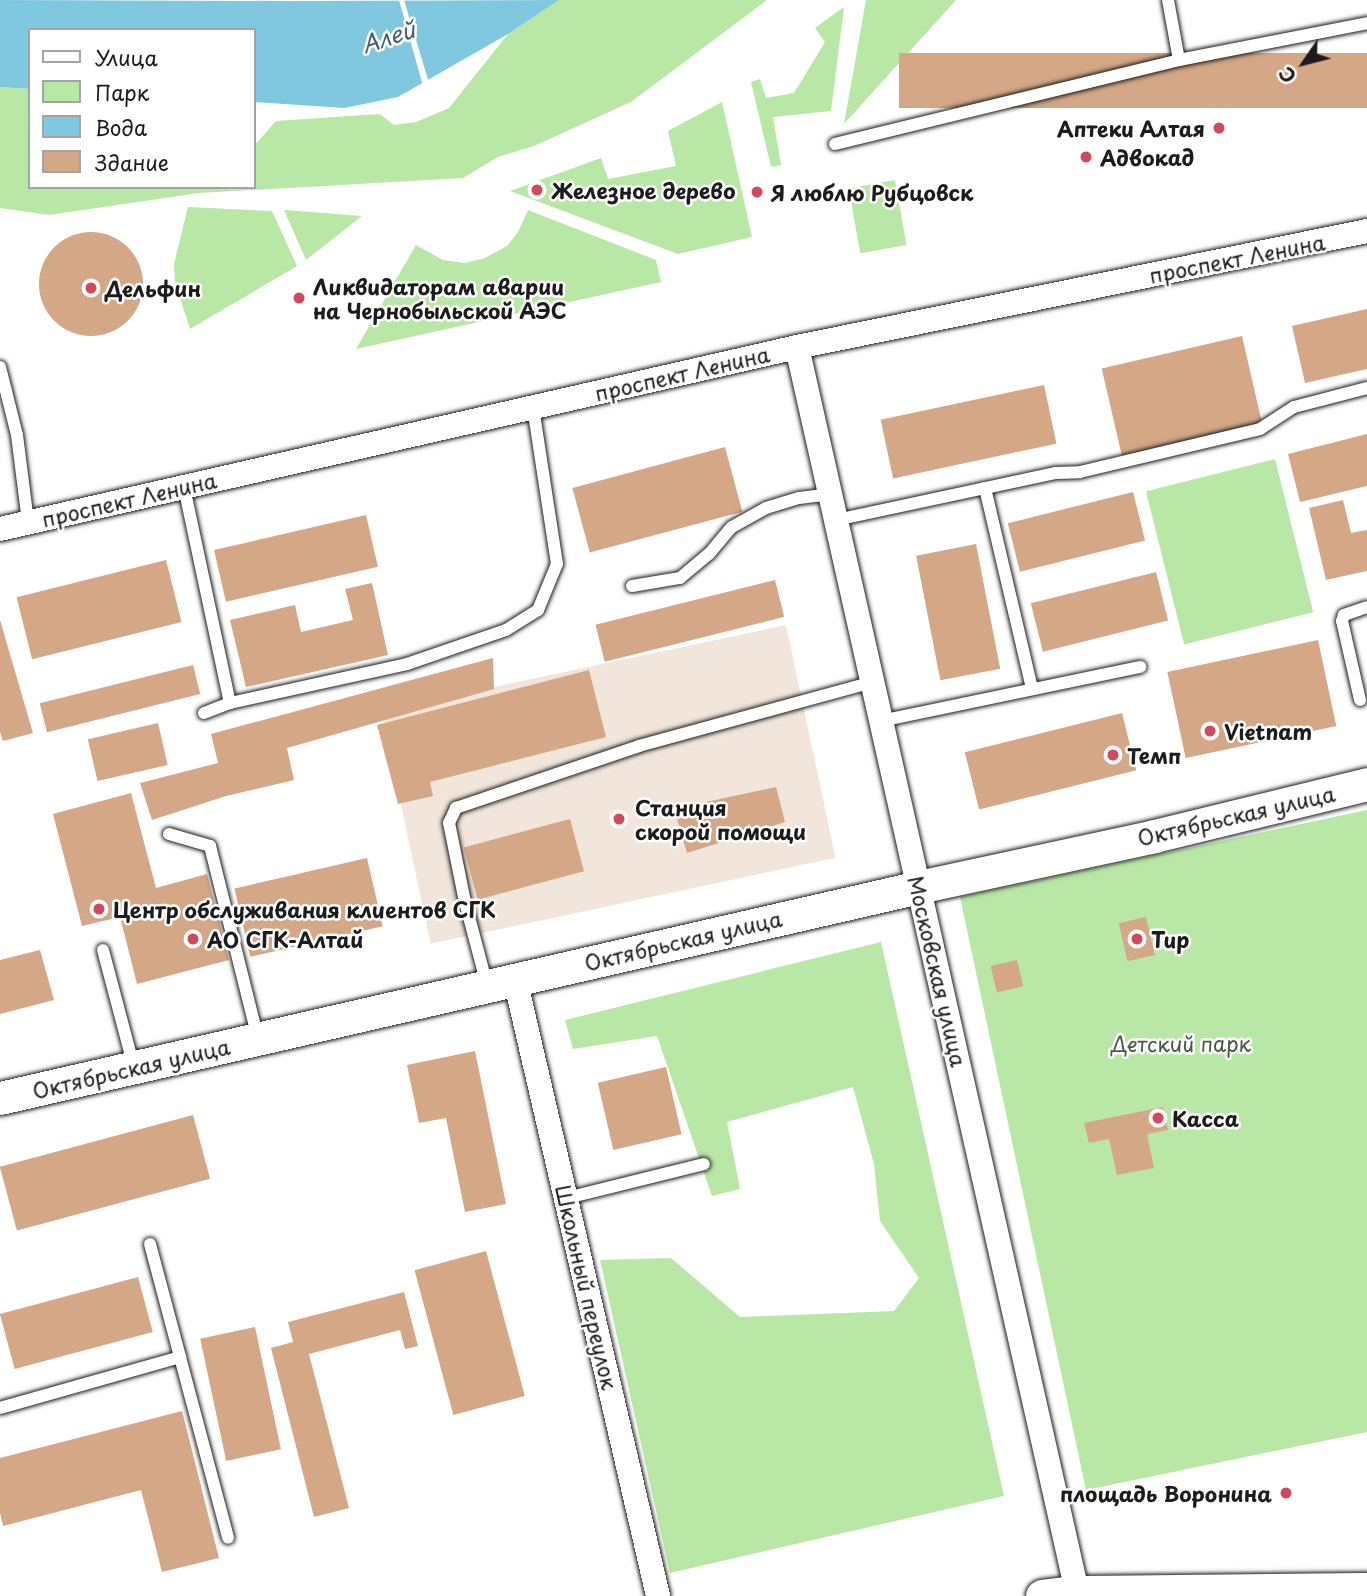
<!DOCTYPE html>
<meta charset="utf-8">
<style>
body{margin:0}
#map{position:relative;width:1367px;height:1596px;overflow:hidden;background:#fff;font-family:"Playpen Sans",sans-serif}
div>[style]{position:absolute}
[style*='--x']{left:calc(var(--x)*1px);top:calc(var(--y)*1px);width:calc(var(--w)*1px);rotate:calc(var(--a)*1deg)}
.built>*{inset:0;background:#f2e5db;transform-origin:0 0}
.green>*{inset:0;background:#b9e7a5;transform-origin:0 0}
.water>*{inset:0;background:#7fc8df}
.pier>*{inset:0;background:#fff}
.building>*{inset:0;background:#d4a786;transform-origin:0 0}
.round{border-radius:50%}
.roads{filter:drop-shadow(0 0 2px #1c1c1c) drop-shadow(0 0 2px #1c1c1c)}
.service>*{height:12px;margin:-6px;padding:0 6px;transform-origin:6px;border-radius:6px;background:#fff}
.minor>*{height:24px;margin:-12px;padding:0 12px;transform-origin:12px;border-radius:12px;background:#fff}
.secondary>*{height:33px;margin:-16.5px;padding:0 16.5px;transform-origin:16.5px;border-radius:16.5px;background:#fff}
.dots>*{width:19px;height:19px;translate:-50% -50%;box-sizing:border-box;border:4px solid #fff;border-radius:50%}
span{translate:-50% -50%;white-space:nowrap;text-align:center;line-height:1.15;-webkit-text-stroke:5px #fff;paint-order:stroke}
.poi-label{font-size:21px;color:#1c1c1c;font-weight:700}
.right{translate:-100% -50%;text-align:right}
.left{translate:0 -50%;text-align:left}
.street-label{font-size:21px;color:#1c1c1c}
.park-label{font-size:21px;color:#4b5945}
.water-label{font-size:23px;color:#44616a;font-style:italic}
.legend{position:absolute;left:28px;top:28px;width:228px;height:161px;box-sizing:border-box;background:#fff;border:2px solid #a4a4a4;margin:0;padding:9px 12px;list-style:none;font-size:21px;color:#1c1c1c}
.legend li{display:flex;align-items:center;gap:14px;height:35px}
.legend b{width:35px;border:2px solid #a4a4a4}
.north{position:absolute;left:1269px;top:28px;width:70px;height:70px;-webkit-text-stroke:5px #fff;paint-order:stroke;rotate:235deg;font-size:19px;font-weight:700;line-height:28px;text-align:center;color:#1c1c1c}
.north::after{content:'';display:block;margin:auto;width:24px;height:32px;background:#1c1c1c;clip-path:polygon(50% 0,100% 100%,50% 72%,0 100%)}
</style>
<div id="map">
<div class="built">
<div style="left:786px;top:625px;width:238px;height:414px;rotate:78deg"></div>
</div>
<div class="green">
<div style="clip-path:polygon(559px 0,767px 0,631px 102px,534px 146px,498px 157px,463px 178px,199px 193px,49px 215px,0 208px,0 87px,30px 89px,30px 187px,254px 187px,254px 146px,276px 121px,380px 114px,394px 125px,416px 122px,449px 108px,508px 34px)"></div>
<div style="clip-path:polygon(866px 0,956px 0,844px 124px)"></div>
<div style="clip-path:polygon(844px 7px,831px 111px,773px 117px,781px 165px,771px 167px,751px 82px,760px 79px,766px 98px,794px 93px,825px 42px,815px 28px)"></div>
<div style="clip-path:polygon(722px 102px,752px 237px,678px 254px,510px 191px,601px 158px,608px 179px,676px 166px,668px 131px)"></div>
<div style="left:895px;top:180px;width:66px;height:47px;rotate:80deg"></div>
<div style="clip-path:polygon(188px 207px,272px 211px,297px 266px,190px 329px,175px 282px,174px 264px)"></div>
<div style="clip-path:polygon(284px 210px,362px 216px,306px 260px)"></div>
<div style="clip-path:polygon(528px 210px,656px 260px,661px 282px,356px 349px,416px 245px,443px 260px,465px 263px,485px 258px,507px 246px,518px 232px)"></div>
<div style="left:1275px;top:459px;width:158px;height:133px;rotate:76deg"></div>
<div style="clip-path:polygon(1367px 810px,1367px 1432px,1086px 1490px,960px 897px)"></div>
<div style="clip-path:polygon(881px 942px,1004px 1496px,670px 1573px,600px 1260px,671px 1258px,740px 1317px,894px 1311px,919px 1278px,880px 1221px,874px 1164px,853px 1087px,727px 1122px,740px 1189px,712px 1196px,657px 1036px,573px 1049px,565px 1020px)"></div>
</div>
<div class="water">
<div style="clip-path:polygon(0 0,291px 1px,559px 0,508px 34px,398px 97px,344px 108px,254px 102px,254px 30px,30px 30px,30px 89px,0 87px)"></div>
</div>
<div class="pier">
<div style="clip-path:polygon(399px 0,404px 0,429px 83px,423px 86px)"></div>
</div>
<div class="building">
<div style="left:1367px;top:53px;width:55px;height:468px;rotate:90deg"></div>
<div class="round" style="left:39px;top:232px;width:104px;height:104px"></div>
<div style="clip-path:polygon(1367px 309px,1367px 369px,1305px 383px,1292px 326px)"></div>
<div style="left:1242px;top:336px;width:90px;height:144px;rotate:77deg"></div>
<div style="left:1044px;top:385px;width:60px;height:167px;rotate:78deg"></div>
<div style="clip-path:polygon(1367px 434px,1367px 486px,1300px 502px,1288px 454px)"></div>
<div style="left:725px;top:447px;width:67px;height:158px;rotate:75deg"></div>
<div style="left:1133px;top:492px;width:50px;height:129px;rotate:76deg"></div>
<div style="clip-path:polygon(1343px 500px,1351px 533px,1367px 530px,1367px 571px,1326px 580px,1309px 508px)"></div>
<div style="left:366px;top:515px;width:53px;height:156px;rotate:77deg"></div>
<div style="left:976px;top:544px;width:127px;height:61px;rotate:79deg"></div>
<div style="left:166px;top:560px;width:64px;height:154px;rotate:76deg"></div>
<div style="left:1156px;top:572px;width:50px;height:129px;rotate:76deg"></div>
<div style="left:775px;top:580px;width:38px;height:185px;rotate:76deg"></div>
<div style="clip-path:polygon(372px 583px,388px 655px,246px 687px,230px 620px,295px 605px,301px 632px,353px 620px,345px 589px)"></div>
<div style="clip-path:polygon(0 620px,33px 733px,3px 741px,0 732px)"></div>
<div style="left:1318px;top:640px;width:88px;height:154px;rotate:78deg"></div>
<div style="clip-path:polygon(493px 658px,494px 689px,287px 748px,294px 780px,226px 796px,152px 820px,140px 783px,218px 763px,211px 734px)"></div>
<div style="left:193px;top:665px;width:30px;height:158px;rotate:76deg"></div>
<div style="clip-path:polygon(589px 670px,606px 737px,430px 782px,433px 796px,398px 804px,377px 725px)"></div>
<div style="left:1122px;top:713px;width:59px;height:162px;rotate:76deg"></div>
<div style="left:158px;top:723px;width:43px;height:72px;rotate:77deg"></div>
<div style="clip-path:polygon(776px 787px,785px 822px,687px 853px,674px 809px)"></div>
<div style="clip-path:polygon(131px 793px,156px 888px,207px 874px,229px 960px,137px 984px,120px 917px,82px 926px,53px 814px)"></div>
<div style="left:570px;top:819px;width:54px;height:110px;rotate:75deg"></div>
<div style="left:367px;top:858px;width:70px;height:136px;rotate:77deg"></div>
<div style="left:1146px;top:917px;width:39px;height:28px;rotate:77deg"></div>
<div style="clip-path:polygon(40px 950px,54px 1000px,0 1014px,0 960px)"></div>
<div style="left:1017px;top:960px;width:27px;height:27px;rotate:77deg"></div>
<div style="clip-path:polygon(475px 1051px,506px 1204px,465px 1212px,446px 1118px,419px 1123px,407px 1065px)"></div>
<div style="left:666px;top:1067px;width:69px;height:70px;rotate:77deg"></div>
<div style="clip-path:polygon(1163px 1107px,1168px 1130px,1147px 1134px,1154px 1168px,1117px 1175px,1109px 1139px,1089px 1143px,1084px 1123px)"></div>
<div style="left:193px;top:1115px;width:66px;height:200px;rotate:75deg"></div>
<div style="left:486px;top:1251px;width:150px;height:74px;rotate:75deg"></div>
<div style="left:138px;top:1277px;width:57px;height:143px;rotate:75deg"></div>
<div style="clip-path:polygon(404px 1292px,418px 1346px,405px 1349px,400px 1330px,309px 1354px,349px 1508px,314px 1517px,271px 1348px,293px 1342px,288px 1322px)"></div>
<div style="left:255px;top:1327px;width:125px;height:56px;rotate:78deg"></div>
<div style="clip-path:polygon(182px 1411px,219px 1558px,162px 1572px,141px 1490px,3px 1526px,0 1513px,0 1458px)"></div>
</div>
<div class="roads">
<div class="service">
<div style="--x:1168;--y:0;--w:61;--a:79.6"></div>
<div style="--x:1179;--y:60;--w:192;--a:-11.1"></div>
<div style="--x:835;--y:144;--w:354;--a:-13.7"></div>
<div style="--x:0;--y:367;--w:70;--a:76"></div>
<div style="--x:17;--y:435;--w:88;--a:82.8"></div>
<div style="--x:184;--y:487;--w:221;--a:78"></div>
<div style="--x:985;--y:488;--w:206;--a:76.8"></div>
<div style="--x:836;--y:520;--w:225;--a:-12.1"></div>
<div style="--x:1056;--y:473;--w:24;--a:-2"></div>
<div style="--x:1080;--y:472;--w:185;--a:-13.4"></div>
<div style="--x:1260;--y:429;--w:40;--a:-32.9"></div>
<div style="--x:1294;--y:407;--w:75;--a:-14.6"></div>
<div style="--x:632;--y:586;--w:49;--a:-9.5"></div>
<div style="--x:680;--y:578;--w:38;--a:-40"></div>
<div style="--x:709;--y:554;--w:35;--a:-50"></div>
<div style="--x:732;--y:527;--w:39;--a:-29"></div>
<div style="--x:766;--y:508;--w:34;--a:-17"></div>
<div style="--x:799;--y:498;--w:31;--a:-7"></div>
<div style="--x:1360;--y:700;--w:81;--a:-102.8"></div>
<div style="--x:1342;--y:621;--w:6;--a:-72"></div>
<div style="--x:1344;--y:615;--w:24;--a:-19"></div>
<div style="--x:204;--y:713;--w:28;--a:-21"></div>
<div style="--x:230;--y:703;--w:181;--a:-12.4"></div>
<div style="--x:407;--y:664;--w:105;--a:-19"></div>
<div style="--x:506;--y:630;--w:38;--a:-32"></div>
<div style="--x:538;--y:610;--w:50;--a:-67.6"></div>
<div style="--x:557;--y:564;--w:159;--a:-98.7"></div>
<div style="--x:881;--y:721;--w:265;--a:-11.8"></div>
<div style="--x:169;--y:834;--w:43;--a:16.3"></div>
<div style="--x:210;--y:846;--w:198;--a:76"></div>
<div style="--x:103;--y:950;--w:121;--a:75.2"></div>
<div style="--x:487;--y:985;--w:86;--a:-104.8"></div>
<div style="--x:465;--y:902;--w:81;--a:-101.4"></div>
<div style="--x:449;--y:823;--w:17;--a:-65"></div>
<div style="--x:456;--y:808;--w:193;--a:-18.7"></div>
<div style="--x:639;--y:746;--w:243;--a:-15.3"></div>
<div style="--x:567;--y:1198;--w:141;--a:-13.9"></div>
<div style="--x:150;--y:1244;--w:117;--a:75.1"></div>
<div style="--x:0;--y:1408;--w:187;--a:-15.8"></div>
<div style="--x:180;--y:1357;--w:187;--a:75.1"></div>
</div>
<div class="minor">
<div style="--x:797;--y:347;--w:1280;--a:77.32"></div>
<div style="--x:0;--y:529;--w:818;--a:-12.86"></div>
<div style="--x:797;--y:347;--w:582;--a:-11.5"></div>
<div style="--x:515;--y:979;--w:633;--a:76.95"></div>
</div>
<div class="secondary">
<div style="--x:0;--y:1098;--w:943;--a:-12.93"></div>
<div style="--x:919;--y:887;--w:240;--a:-12.2"></div>
<div style="--x:1154;--y:836;--w:219;--a:-13.7"></div>
<div style="--x:1042;--y:1596;--w:35;--a:-7"></div>
<div style="--x:1077;--y:1592;--w:290;--a:-0.6"></div>
</div>
</div>
<div class="dots">
<div style="left:1219px;top:128px;background:#d1495b"></div>
<div style="left:1086px;top:157px;background:#d1495b"></div>
<div style="left:537px;top:190px;background:#d1495b"></div>
<div style="left:757px;top:192px;background:#d1495b"></div>
<div style="left:91px;top:288px;background:#d1495b"></div>
<div style="left:299px;top:298px;background:#d1495b"></div>
<div style="left:1210px;top:731px;background:#d1495b"></div>
<div style="left:1113px;top:755px;background:#d1495b"></div>
<div style="left:619px;top:819px;background:#d1495b"></div>
<div style="left:99px;top:909px;background:#d1495b"></div>
<div style="left:193px;top:939px;background:#d1495b"></div>
<div style="left:1137px;top:939px;background:#d1495b"></div>
<div style="left:1158px;top:1118px;background:#d1495b"></div>
<div style="left:1286px;top:1493px;background:#d1495b"></div>
</div>
<div class="poi-label">
<span class="right" style="left:1205px;top:128px">Аптеки Алтая</span>
<span class="left" style="left:1100px;top:157px">Адвокад</span>
<span class="left" style="left:551px;top:190px">Железное дерево</span>
<span class="left" style="left:771px;top:192px">Я люблю Рубцовск</span>
<span class="left" style="left:313px;top:298px">Ликвидаторам аварии<br>на Чернобыльской АЭС</span>
<span class="left" style="left:105px;top:288px">Дельфин</span>
<span class="left" style="left:1224px;top:731px">Vietnam</span>
<span class="left" style="left:1127px;top:755px">Темп</span>
<span class="left" style="left:635px;top:819px">Станция<br>скорой помощи</span>
<span class="left" style="left:113px;top:909px">Центр обслуживания клиентов СГК</span>
<span class="left" style="left:207px;top:939px">АО СГК-Алтай</span>
<span class="left" style="left:1151px;top:939px">Тир</span>
<span class="left" style="left:1172px;top:1118px">Касса</span>
<span class="right" style="left:1272px;top:1493px">площадь Воронина</span>
</div>
<div class="street-label">
<span style="left:1237px;top:258px;rotate:-11deg">проспект Ленина</span>
<span style="left:682px;top:373px;rotate:-13deg">проспект Ленина</span>
<span style="left:129px;top:499px;rotate:-13deg">проспект Ленина</span>
<span style="left:1236px;top:815px;rotate:-13deg">Октябрьская улица</span>
<span style="left:683px;top:940px;rotate:-13deg">Октябрьская улица</span>
<span style="left:938px;top:971px;rotate:77deg">Московская улица</span>
<span style="left:131px;top:1068px;rotate:-13deg">Октябрьская улица</span>
<span style="left:587px;top:1287px;rotate:77deg">Школьный переулок</span>
</div>
<div class="park-label">
<span style="left:1181px;top:1043px">Детский парк</span>
</div>
<div class="water-label">
<span style="left:388px;top:37px;rotate:-18deg">Алей</span>
</div>
<ul class="legend">
<li><b style="height:9px;background:#fff"></b>Улица</li>
<li><b style="height:19px;background:#b9e7a5"></b>Парк</li>
<li><b style="height:19px;background:#7fc8df"></b>Вода</li>
<li><b style="height:19px;background:#d4a786"></b>Здание</li>
</ul>
<div class="north">С</div>
</div>
